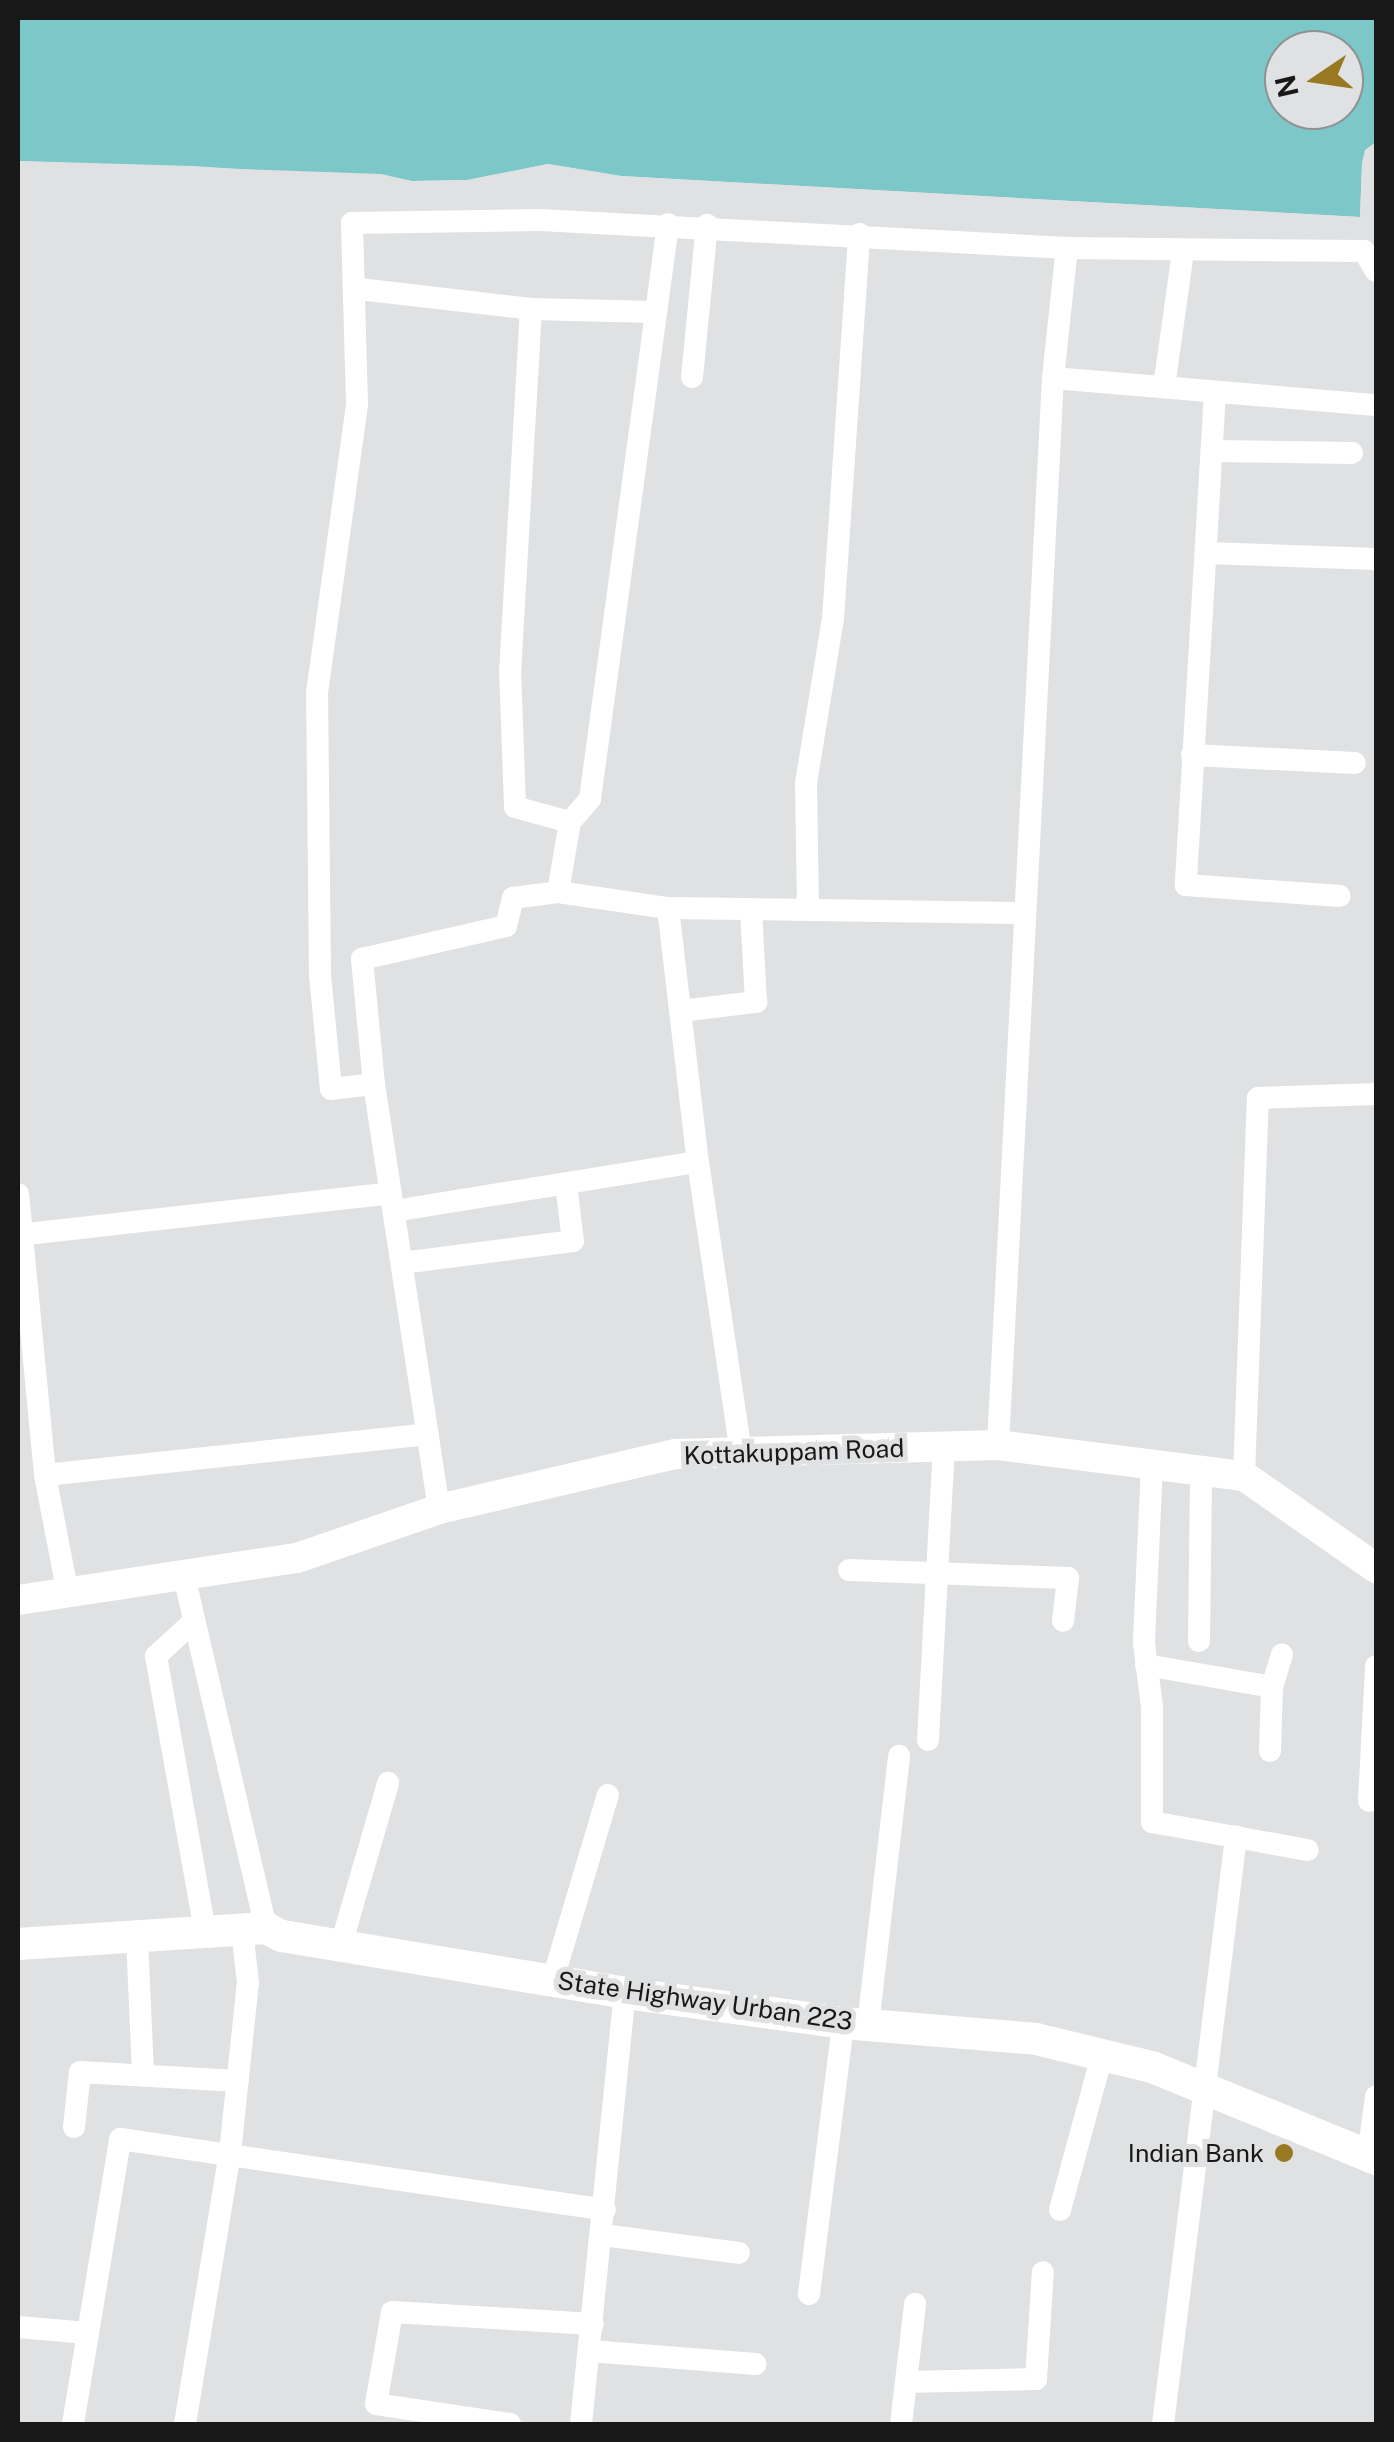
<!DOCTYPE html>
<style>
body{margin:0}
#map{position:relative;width:1394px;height:2442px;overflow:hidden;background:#e0e1e2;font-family:"Public Sans",sans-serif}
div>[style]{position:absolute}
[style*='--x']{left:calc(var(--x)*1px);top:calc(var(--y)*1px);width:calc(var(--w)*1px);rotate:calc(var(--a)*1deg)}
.water>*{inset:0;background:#7cc8c9}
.pier>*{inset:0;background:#e0e1e2}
.street>*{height:22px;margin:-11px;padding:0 11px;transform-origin:11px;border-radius:11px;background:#fff}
.secondary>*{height:30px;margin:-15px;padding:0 15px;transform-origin:15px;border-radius:15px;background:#fff}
.primary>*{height:32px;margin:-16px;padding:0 16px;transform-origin:16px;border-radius:16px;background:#fff}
.dots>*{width:28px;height:28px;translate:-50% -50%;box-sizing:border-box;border:5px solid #e0e1e2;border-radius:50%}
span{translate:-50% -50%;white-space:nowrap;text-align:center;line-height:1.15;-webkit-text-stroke:10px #e0e1e2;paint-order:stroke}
.street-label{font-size:25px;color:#181818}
.poi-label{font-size:25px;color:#181818}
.right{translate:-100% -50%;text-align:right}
.frame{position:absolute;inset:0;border:20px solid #181818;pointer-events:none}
.north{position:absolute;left:1264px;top:30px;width:100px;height:100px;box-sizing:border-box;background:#e0e1e2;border:2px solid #909191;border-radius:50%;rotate:257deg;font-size:28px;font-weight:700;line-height:40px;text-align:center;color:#181818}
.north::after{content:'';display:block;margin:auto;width:35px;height:45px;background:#987922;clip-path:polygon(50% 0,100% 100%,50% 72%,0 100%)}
</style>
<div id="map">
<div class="water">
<div style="clip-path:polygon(evenodd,18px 18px,1376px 18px,1376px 142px,1362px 163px,1360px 217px,621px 176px,548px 164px,467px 180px,412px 181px,381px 174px,18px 161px,18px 18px,1284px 50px,1344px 50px,1344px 110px,1284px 110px,1284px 50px)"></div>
</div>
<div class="pier">
<div style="clip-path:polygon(1376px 142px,1367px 163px,1360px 222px,620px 181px,548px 169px,468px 185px,412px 186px,381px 179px,18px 166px,18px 161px,194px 166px,412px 181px,467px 180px,548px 164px,621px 176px,1360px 217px,1362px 163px,1365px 150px)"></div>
</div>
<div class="street">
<div style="--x:359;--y:289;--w:173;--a:6.6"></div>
<div style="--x:531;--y:309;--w:361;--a:93.3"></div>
<div style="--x:510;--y:669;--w:138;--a:87.9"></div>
<div style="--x:515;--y:807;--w:57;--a:15.3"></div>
<div style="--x:531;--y:309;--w:124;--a:1.4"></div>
<div style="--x:692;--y:377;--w:153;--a:-84.4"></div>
<div style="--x:1053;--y:378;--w:131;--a:-83.9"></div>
<div style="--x:1164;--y:387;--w:137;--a:-82"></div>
<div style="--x:1215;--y:392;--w:494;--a:93.4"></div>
<div style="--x:1186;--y:885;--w:154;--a:4.1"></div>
<div style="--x:1212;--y:451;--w:140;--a:0.8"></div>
<div style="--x:1207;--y:553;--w:169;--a:2"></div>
<div style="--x:1192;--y:755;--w:163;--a:2.8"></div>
<div style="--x:558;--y:892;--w:71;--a:-80.3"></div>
<div style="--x:570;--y:822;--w:30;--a:-49"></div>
<div style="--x:590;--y:799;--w:580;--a:-82.27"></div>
<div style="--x:668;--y:908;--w:256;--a:83.3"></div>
<div style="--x:808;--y:910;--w:127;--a:-90.9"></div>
<div style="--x:806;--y:783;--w:166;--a:-80.7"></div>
<div style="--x:833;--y:619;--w:386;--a:-86.1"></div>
<div style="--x:680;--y:1011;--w:77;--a:-6.8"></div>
<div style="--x:756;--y:1002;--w:93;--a:-93.1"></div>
<div style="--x:374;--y:1084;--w:43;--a:173.4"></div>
<div style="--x:331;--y:1089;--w:116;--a:-95.5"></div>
<div style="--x:320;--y:974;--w:281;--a:-90.6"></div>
<div style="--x:317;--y:693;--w:292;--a:-82.1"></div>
<div style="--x:357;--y:404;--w:181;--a:-91.6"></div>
<div style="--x:352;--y:223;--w:188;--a:-0.9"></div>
<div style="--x:540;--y:220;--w:528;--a:3.04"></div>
<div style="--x:1067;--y:248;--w:297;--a:0.6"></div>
<div style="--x:1364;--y:251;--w:23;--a:59"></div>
<div style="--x:18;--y:1194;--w:282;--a:84.5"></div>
<div style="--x:45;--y:1475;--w:385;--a:-6.1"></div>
<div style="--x:394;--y:1211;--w:308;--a:-9.2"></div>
<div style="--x:698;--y:1162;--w:293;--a:81.6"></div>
<div style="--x:18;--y:1235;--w:375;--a:-6.4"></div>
<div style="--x:402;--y:1263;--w:172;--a:-7.3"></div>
<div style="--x:573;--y:1241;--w:57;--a:-97"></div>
<div style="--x:998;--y:1445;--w:1068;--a:-87.05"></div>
<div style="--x:1053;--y:378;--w:324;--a:4.8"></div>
<div style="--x:1152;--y:1464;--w:179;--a:92.6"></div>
<div style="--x:1144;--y:1643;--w:64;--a:82.9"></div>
<div style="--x:1152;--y:1707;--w:115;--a:90"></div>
<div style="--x:1152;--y:1822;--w:158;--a:10.2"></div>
<div style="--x:45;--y:1475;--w:121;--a:79.1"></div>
<div style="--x:1244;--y:1476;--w:378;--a:-87.9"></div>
<div style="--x:1258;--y:1098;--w:118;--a:-1.9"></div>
<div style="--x:439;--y:1509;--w:430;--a:-98.7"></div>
<div style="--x:374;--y:1084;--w:126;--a:-95.5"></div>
<div style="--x:362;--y:959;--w:148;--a:-12.9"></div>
<div style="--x:506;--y:926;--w:29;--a:-76"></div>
<div style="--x:513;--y:898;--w:45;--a:-7.6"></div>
<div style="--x:558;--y:892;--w:111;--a:8.3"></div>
<div style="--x:668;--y:908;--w:357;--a:0.8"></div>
<div style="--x:849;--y:1570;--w:219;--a:2.1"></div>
<div style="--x:1068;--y:1578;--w:43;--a:96.6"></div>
<div style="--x:184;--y:1576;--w:361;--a:76.9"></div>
<div style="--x:193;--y:1622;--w:50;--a:137.4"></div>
<div style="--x:156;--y:1656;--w:280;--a:79.9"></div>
<div style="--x:1199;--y:1641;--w:171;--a:-89.3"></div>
<div style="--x:1146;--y:1665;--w:128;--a:9.9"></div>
<div style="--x:928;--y:1740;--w:293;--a:-86.9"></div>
<div style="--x:1270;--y:1751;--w:64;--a:-88.2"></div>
<div style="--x:1272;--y:1687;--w:34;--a:-73"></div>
<div style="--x:1369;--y:1801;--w:135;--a:-87"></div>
<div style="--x:137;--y:1937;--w:138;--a:87.5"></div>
<div style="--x:341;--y:1945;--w:169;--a:-73.8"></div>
<div style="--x:553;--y:1979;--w:192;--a:-73.4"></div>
<div style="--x:868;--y:2025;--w:271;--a:-83.4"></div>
<div style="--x:74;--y:2127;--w:55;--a:-83.8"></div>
<div style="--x:80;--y:2072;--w:158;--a:3.3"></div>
<div style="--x:1368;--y:2156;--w:60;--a:-82.3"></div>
<div style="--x:1060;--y:2210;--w:161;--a:-74.8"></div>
<div style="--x:603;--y:2235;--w:137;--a:7.5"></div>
<div style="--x:809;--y:2294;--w:273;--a:-82.8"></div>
<div style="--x:18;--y:2327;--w:70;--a:4.9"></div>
<div style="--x:590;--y:2351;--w:166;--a:4.5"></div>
<div style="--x:906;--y:2382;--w:130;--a:-1.3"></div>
<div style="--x:1036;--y:2379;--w:107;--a:-86.3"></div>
<div style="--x:73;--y:2424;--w:289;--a:-80.6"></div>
<div style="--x:120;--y:2139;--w:490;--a:8.3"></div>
<div style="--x:185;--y:2424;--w:275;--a:-80.6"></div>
<div style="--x:230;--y:2153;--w:171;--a:-84"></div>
<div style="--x:248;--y:1983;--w:53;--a:-96.5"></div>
<div style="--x:510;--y:2424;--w:135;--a:-171.5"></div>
<div style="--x:376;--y:2404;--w:93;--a:-80.1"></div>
<div style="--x:392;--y:2312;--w:201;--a:3.4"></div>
<div style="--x:581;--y:2424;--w:433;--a:-84.2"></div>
<div style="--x:901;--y:2424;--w:121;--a:-83.3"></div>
<div style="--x:1163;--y:2424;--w:592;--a:-82.91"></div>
</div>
<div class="secondary">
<div style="--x:18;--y:1600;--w:282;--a:-8.6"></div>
<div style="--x:297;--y:1558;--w:150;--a:-19"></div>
<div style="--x:439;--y:1509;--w:243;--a:-13.1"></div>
<div style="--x:676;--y:1454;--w:322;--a:-1.6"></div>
<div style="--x:998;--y:1445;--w:248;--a:7.2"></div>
<div style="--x:1244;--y:1476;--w:161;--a:34.9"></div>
</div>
<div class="primary">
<div style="--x:18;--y:1944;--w:249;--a:-3.7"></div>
<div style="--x:266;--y:1928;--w:18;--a:27"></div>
<div style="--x:282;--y:1936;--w:348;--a:9.4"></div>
<div style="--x:625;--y:1993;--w:220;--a:7.8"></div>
<div style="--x:843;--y:2023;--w:194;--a:4.7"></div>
<div style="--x:1036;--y:2039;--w:119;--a:13.6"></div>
<div style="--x:1152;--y:2067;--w:242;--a:22.3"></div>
</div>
<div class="dots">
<div style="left:1284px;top:2153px;background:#987922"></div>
</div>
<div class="street-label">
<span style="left:794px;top:1452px;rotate:-2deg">Kottakuppam Road</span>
<span style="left:705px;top:2001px;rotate:8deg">State Highway Urban 223</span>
</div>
<div class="poi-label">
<span class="right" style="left:1264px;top:2153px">Indian Bank</span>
</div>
<div class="frame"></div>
<div class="north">N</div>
</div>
